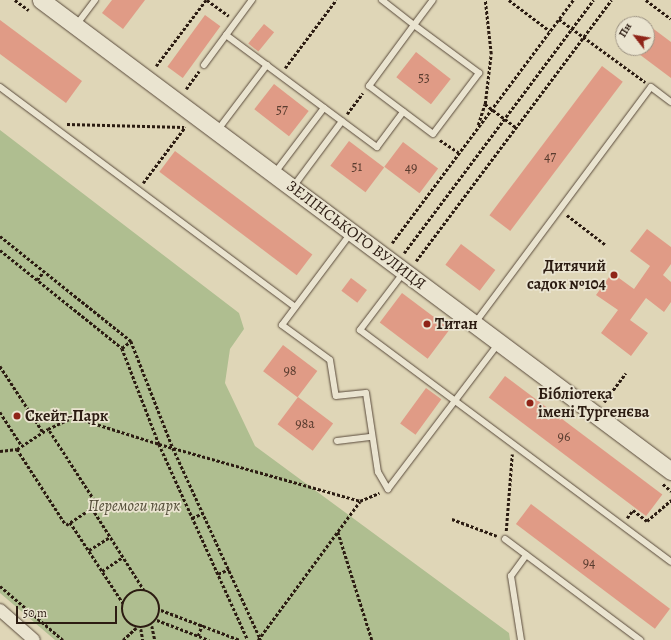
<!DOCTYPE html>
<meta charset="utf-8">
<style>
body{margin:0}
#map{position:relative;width:671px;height:640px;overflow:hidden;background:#dfd6b7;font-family:Alegreya,serif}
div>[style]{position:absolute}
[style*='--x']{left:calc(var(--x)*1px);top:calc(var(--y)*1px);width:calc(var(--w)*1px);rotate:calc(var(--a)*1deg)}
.green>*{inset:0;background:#afbe90}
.building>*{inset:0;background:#e09b86;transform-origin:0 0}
.path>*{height:2.5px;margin-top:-1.25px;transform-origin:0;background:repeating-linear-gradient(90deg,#2c1c12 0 3px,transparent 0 5px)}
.path>.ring{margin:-1.25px;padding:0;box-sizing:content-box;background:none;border:2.5px solid #2c1c12;border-radius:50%}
.roads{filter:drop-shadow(0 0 1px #594a3b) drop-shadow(0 0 1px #594a3b)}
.lane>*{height:6px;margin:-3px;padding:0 3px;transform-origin:3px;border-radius:3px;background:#eae4d0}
.street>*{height:12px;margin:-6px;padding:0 6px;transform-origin:6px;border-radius:6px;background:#eae4d0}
.secondary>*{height:17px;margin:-8.5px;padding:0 8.5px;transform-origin:8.5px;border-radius:8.5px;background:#eae4d0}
.dots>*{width:11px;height:11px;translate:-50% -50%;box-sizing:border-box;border:2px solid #eae4d0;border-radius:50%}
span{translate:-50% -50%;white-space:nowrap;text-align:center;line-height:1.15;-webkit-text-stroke:3.5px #eae4d0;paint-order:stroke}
.number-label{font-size:14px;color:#593c2f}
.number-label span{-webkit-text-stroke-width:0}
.street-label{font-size:16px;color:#2c1c12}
.poi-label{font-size:16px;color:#2c1c12;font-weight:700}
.right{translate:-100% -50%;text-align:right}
.left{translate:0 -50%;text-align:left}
.park-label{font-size:16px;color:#534d38;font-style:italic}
.north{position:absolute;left:615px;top:16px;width:40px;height:40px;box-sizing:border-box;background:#eae4d0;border:1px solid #9e9484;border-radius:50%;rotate:301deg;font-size:11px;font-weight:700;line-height:16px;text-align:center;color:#2c1c12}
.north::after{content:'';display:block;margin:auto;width:14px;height:18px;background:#8f2418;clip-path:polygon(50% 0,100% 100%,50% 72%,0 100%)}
.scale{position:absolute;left:16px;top:606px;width:101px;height:18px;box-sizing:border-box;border:2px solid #2c1c12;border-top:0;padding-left:5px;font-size:12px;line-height:14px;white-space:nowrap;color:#2c1c12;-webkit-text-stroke:3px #eae4d0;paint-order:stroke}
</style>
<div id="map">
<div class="green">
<div style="clip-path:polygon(0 130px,239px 313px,244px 329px,230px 349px,225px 383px,255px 446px,509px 633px,510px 640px,55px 640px,0 593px)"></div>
</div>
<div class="building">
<div style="clip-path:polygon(112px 0,145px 0,123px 29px,102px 13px)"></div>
<div style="left:205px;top:15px;width:19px;height:64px;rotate:36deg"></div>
<div style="clip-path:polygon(0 20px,82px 81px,66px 103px,0 54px)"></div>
<div style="left:264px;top:24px;width:13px;height:25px;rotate:39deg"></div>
<div style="clip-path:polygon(647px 24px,671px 42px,671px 78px,631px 48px,647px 48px)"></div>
<div style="left:416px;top:52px;width:44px;height:32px;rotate:38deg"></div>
<div style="left:602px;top:66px;width:26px;height:187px;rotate:37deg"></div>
<div style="left:274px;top:84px;width:44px;height:32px;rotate:38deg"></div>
<div style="left:349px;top:141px;width:44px;height:31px;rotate:37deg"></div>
<div style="left:403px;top:142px;width:44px;height:31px;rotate:37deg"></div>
<div style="left:175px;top:151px;width:172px;height:26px;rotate:37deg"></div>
<div style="clip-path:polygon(647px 229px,671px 247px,671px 264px,663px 275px,671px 282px,671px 302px,664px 312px,646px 298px,630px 320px,648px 333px,631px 356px,601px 333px,618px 310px,596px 295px,612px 273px,634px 289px,650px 266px,630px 251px)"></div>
<div style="left:461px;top:244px;width:43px;height:26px;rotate:37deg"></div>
<div style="left:351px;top:278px;width:20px;height:16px;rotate:37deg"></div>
<div style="left:402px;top:293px;width:60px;height:37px;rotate:37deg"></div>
<div style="left:283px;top:345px;width:43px;height:33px;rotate:37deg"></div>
<div style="left:505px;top:376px;width:197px;height:27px;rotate:37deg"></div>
<div style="left:426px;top:388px;width:19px;height:44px;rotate:36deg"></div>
<div style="left:298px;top:397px;width:44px;height:34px;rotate:37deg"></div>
<div style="left:531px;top:504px;width:174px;height:25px;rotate:37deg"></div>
</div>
<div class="path">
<div style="--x:15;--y:0;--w:17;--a:36"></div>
<div style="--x:207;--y:0;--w:27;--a:36"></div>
<div style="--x:509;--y:0;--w:51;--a:37.1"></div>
<div style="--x:646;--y:0;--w:31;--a:37"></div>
<div style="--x:559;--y:19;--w:107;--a:36.2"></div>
<div style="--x:156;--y:66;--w:83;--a:-52.9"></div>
<div style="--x:285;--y:68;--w:85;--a:-53.1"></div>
<div style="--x:186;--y:89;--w:22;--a:-54"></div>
<div style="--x:485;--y:104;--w:39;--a:37"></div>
<div style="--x:347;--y:114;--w:26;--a:-53"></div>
<div style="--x:67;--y:124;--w:117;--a:1.5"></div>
<div style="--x:478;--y:125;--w:22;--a:-72"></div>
<div style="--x:485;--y:104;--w:50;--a:-83.2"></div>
<div style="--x:491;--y:54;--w:54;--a:-96.3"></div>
<div style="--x:440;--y:140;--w:23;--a:34"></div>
<div style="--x:143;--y:183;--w:70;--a:-53.1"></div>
<div style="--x:567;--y:215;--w:49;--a:37.6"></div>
<div style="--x:0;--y:236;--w:168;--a:38.7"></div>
<div style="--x:131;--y:341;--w:115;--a:68.6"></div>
<div style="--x:173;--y:448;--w:211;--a:65.4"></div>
<div style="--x:392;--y:243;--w:303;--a:-53.3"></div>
<div style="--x:0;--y:250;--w:156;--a:38.8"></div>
<div style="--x:122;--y:348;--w:103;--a:68.9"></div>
<div style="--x:159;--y:444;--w:215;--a:65.6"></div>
<div style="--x:404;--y:253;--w:316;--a:-53.2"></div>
<div style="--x:416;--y:261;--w:326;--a:-53.2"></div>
<div style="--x:37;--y:280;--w:11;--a:-52"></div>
<div style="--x:122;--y:348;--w:11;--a:-38"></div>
<div style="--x:0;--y:366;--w:79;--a:56.9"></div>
<div style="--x:604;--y:402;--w:36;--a:-53"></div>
<div style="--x:0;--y:412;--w:40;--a:57.1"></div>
<div style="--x:17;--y:449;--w:90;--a:57.2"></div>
<div style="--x:66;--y:525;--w:37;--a:-33"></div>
<div style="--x:97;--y:505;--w:90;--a:-122.8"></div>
<div style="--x:0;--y:451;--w:17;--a:-7"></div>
<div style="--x:17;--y:449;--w:37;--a:-33"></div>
<div style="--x:48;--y:429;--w:29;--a:-25"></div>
<div style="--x:74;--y:417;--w:89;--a:17.6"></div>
<div style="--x:159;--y:444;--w:209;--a:15.8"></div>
<div style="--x:663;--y:484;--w:11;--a:41"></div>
<div style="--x:92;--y:508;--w:97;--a:57.6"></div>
<div style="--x:192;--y:518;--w:12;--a:-24"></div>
<div style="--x:627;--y:518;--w:10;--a:-53"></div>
<div style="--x:633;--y:510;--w:18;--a:38"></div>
<div style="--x:647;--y:521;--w:32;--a:-41"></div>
<div style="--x:452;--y:519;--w:48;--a:20.7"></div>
<div style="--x:70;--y:522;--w:97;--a:56.8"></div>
<div style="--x:506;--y:531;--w:77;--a:-85.5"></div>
<div style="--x:338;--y:532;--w:113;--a:72.5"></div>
<div style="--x:89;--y:550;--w:25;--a:-32"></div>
<div style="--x:102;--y:571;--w:25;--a:-34"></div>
<div style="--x:218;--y:574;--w:12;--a:-24"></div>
<div style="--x:0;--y:586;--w:83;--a:40.6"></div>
<div class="ring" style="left:122px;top:590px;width:35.5px;height:35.5px"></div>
<div style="--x:161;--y:610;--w:85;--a:20.8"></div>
<div style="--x:157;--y:620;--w:56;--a:21"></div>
<div style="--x:152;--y:626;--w:14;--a:78"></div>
<div style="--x:141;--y:629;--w:11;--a:80"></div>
<div style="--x:198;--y:636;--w:12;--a:-70"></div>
<div style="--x:123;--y:640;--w:18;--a:-43"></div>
<div style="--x:258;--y:640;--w:172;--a:-53.7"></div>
<div style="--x:360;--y:501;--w:21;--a:-23"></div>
</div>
<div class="roads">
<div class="lane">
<div style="--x:382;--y:0;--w:41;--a:38"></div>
<div style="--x:414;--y:25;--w:81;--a:36.4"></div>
<div style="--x:479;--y:73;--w:76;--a:127"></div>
<div style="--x:433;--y:134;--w:80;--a:-143.1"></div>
<div style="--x:369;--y:86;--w:76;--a:-53.6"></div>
<div style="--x:414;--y:25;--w:31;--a:-53"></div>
<div style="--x:77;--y:24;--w:30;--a:-53"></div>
<div style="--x:226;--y:35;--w:188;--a:36.6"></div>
<div style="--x:377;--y:147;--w:44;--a:-53.4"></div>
<div style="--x:204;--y:65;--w:81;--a:-53.6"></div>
<div style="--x:0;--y:87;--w:368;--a:36.7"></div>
<div style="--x:217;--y:131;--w:83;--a:-52.9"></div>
<div style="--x:274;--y:174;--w:83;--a:-52.9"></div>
<div style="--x:293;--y:187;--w:82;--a:-53.4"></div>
<div style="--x:351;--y:233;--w:115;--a:126.9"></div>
<div style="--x:282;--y:325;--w:59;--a:36.1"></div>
<div style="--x:330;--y:360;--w:36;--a:81"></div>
<div style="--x:336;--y:396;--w:30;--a:-6"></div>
<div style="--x:366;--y:393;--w:80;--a:81.4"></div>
<div style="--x:378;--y:472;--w:20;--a:60"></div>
<div style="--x:388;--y:489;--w:182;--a:-52.8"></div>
<div style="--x:404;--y:272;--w:73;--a:127.2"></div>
<div style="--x:360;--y:330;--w:388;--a:36.7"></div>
<div style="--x:475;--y:323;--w:294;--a:-53.3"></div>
<div style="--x:651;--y:87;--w:25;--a:37"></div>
<div style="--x:337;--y:441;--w:35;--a:-7"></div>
<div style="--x:505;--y:539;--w:169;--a:36.8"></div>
<div style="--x:521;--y:640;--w:65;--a:-98.9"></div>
<div style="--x:511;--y:576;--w:26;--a:-54"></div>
</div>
<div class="street">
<div style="--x:0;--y:610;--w:45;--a:41.4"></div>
</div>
<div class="secondary">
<div style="--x:41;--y:0;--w:787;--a:36.78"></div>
</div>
</div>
<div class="dots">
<div style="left:614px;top:275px;background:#8f2418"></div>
<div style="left:427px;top:324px;background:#8f2418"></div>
<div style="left:530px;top:403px;background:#8f2418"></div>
<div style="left:17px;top:416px;background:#8f2418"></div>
</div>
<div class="number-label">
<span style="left:424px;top:78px">53</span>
<span style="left:282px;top:110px">57</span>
<span style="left:550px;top:157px">47</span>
<span style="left:357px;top:167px">51</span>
<span style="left:411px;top:168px">49</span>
<span style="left:290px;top:371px">98</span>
<span style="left:305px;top:424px">98а</span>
<span style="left:564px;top:437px">96</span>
<span style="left:589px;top:563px">94</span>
</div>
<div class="street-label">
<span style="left:356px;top:235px;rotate:37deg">ЗЕЛІНСЬКОГО ВУЛИЦЯ</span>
</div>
<div class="poi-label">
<span class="right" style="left:606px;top:275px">Дитячий<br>садок №104</span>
<span class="left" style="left:435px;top:324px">Титан</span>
<span class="left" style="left:538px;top:403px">Бібліотека<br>імені Тургенєва</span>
<span class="left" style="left:25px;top:416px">Скейт-Парк</span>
</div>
<div class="park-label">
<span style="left:134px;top:506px">Перемоги парк</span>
</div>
<div class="north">Пн</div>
<div class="scale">50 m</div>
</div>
